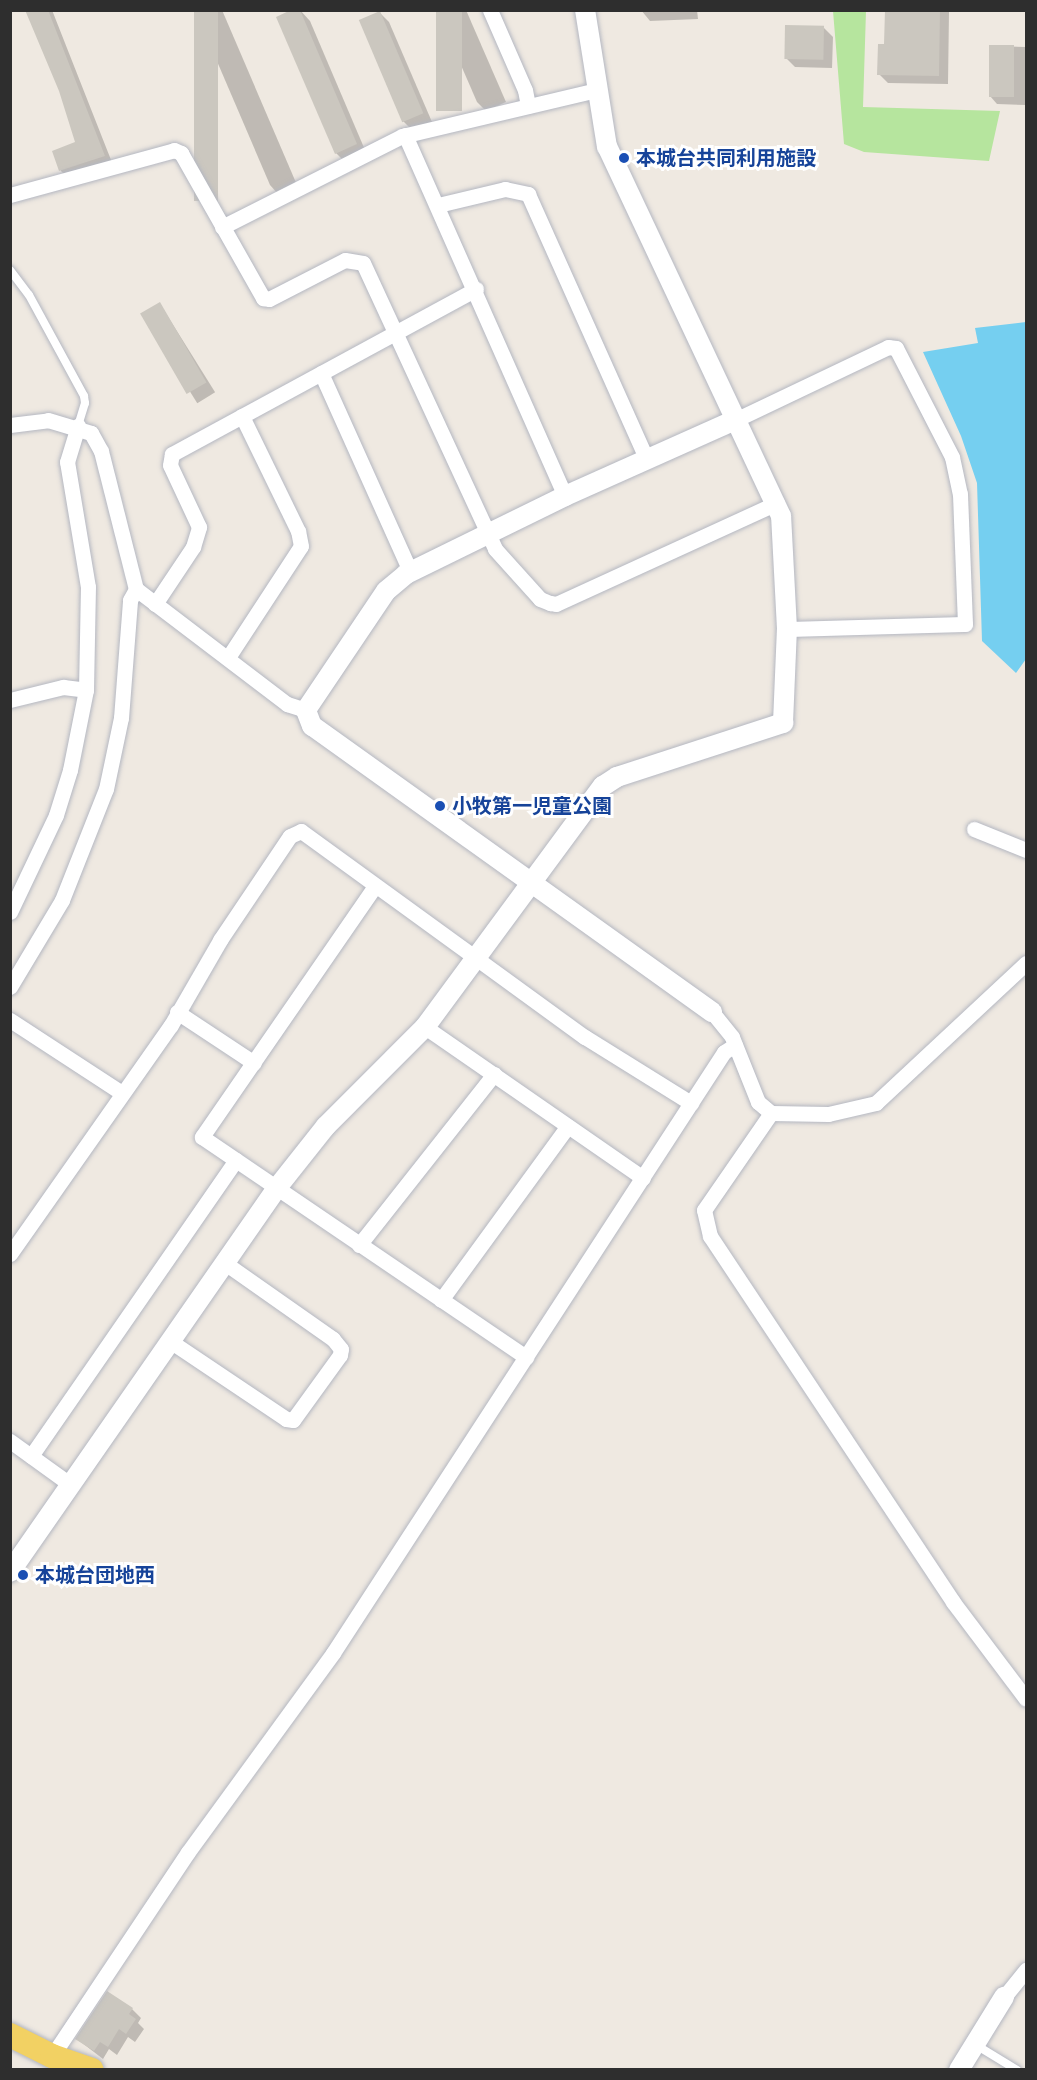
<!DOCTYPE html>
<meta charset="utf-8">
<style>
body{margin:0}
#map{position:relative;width:1037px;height:2080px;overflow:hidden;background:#efe9e1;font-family:Rubik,"Noto Sans JP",sans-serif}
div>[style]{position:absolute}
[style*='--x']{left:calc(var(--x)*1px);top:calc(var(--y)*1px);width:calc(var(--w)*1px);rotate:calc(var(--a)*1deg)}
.green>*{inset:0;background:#b6e59e}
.water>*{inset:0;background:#75cff0}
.shadow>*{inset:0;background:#0003;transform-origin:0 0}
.building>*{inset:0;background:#cbc7bf;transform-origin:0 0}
.roads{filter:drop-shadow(0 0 2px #b4b7c1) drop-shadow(0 0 2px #b4b7c1)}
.service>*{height:8px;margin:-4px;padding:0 4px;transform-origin:4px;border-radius:4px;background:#fff}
.minor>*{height:15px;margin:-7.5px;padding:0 7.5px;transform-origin:7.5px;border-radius:7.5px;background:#fff}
.tertiary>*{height:20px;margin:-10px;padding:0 10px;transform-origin:10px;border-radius:10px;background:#fff}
.primary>*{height:24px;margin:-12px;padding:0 12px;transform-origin:12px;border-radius:12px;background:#f2d163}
.dots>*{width:16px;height:16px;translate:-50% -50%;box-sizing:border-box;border:3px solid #fff;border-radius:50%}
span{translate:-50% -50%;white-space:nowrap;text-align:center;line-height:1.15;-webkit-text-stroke:6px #fff;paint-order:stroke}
.transit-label{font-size:20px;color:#164399;font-weight:700}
.left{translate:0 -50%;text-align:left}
.frame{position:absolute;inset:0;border:12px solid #2e2e2e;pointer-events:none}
</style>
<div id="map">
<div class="green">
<div style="clip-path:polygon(833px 11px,866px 11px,863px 107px,1000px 111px,989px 161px,864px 152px,844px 144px)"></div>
</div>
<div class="water">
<div style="clip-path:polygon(1026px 322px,1026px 659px,1016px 673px,982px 641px,977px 483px,961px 436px,923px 352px,978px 343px,975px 328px)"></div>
</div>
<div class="shadow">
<div style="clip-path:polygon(26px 10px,52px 10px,113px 165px,69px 179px,61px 171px,54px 152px,76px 143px,60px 90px)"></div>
<div style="clip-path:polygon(195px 10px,222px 10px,297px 185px,278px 194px,270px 185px)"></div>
<div style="clip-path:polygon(300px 10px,310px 21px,368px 157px,348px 165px,336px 153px)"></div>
<div style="clip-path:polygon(437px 10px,466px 10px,506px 102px,486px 111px,477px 102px)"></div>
<div style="clip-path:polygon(697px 10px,698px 19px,650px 21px,641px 10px)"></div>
<div style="clip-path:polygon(887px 10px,949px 12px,948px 84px,888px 83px,879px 74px,886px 45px)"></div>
<div style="clip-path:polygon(380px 13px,389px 22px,432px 122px,412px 130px,403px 121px)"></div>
<div style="clip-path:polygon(824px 28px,833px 37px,832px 68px,795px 67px,786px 58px)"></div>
<div style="clip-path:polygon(991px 46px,1026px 47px,1026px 105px,997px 104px,990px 96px)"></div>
<div style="left:160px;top:304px;width:104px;height:21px;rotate:58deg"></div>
<div style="clip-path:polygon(132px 2009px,141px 2018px,138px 2023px,144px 2029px,135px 2042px,128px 2037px,117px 2055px,109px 2049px,103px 2059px,77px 2039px)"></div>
</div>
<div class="building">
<div style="clip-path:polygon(25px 10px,48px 10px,105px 156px,59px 171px,52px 151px,75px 142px,59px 91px)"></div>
<div style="left:194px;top:10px;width:24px;height:191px"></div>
<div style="clip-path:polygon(291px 10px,300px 10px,357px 144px,335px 154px,276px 17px)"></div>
<div style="left:436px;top:10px;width:26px;height:101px"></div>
<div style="clip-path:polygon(885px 10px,940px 10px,939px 76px,877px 75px,878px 44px,884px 44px)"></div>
<div style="left:380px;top:11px;width:111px;height:23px;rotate:67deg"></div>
<div style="left:785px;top:25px;width:39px;height:34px;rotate:1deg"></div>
<div style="left:989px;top:45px;width:25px;height:52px"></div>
<div style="left:160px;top:302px;width:93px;height:23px;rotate:60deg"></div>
<div style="clip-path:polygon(107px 1991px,133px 2008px,129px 2014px,136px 2019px,126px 2034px,119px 2029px,108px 2047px,100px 2042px,94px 2051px,75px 2039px)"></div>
</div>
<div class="roads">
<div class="service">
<div style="--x:10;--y:270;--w:31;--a:53"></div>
<div style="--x:29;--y:295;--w:115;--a:61.4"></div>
<div style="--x:84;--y:396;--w:7;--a:82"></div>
<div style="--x:85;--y:403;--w:24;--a:107"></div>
<div style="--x:976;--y:2045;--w:48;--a:31.4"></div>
</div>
<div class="minor">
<div style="--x:490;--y:10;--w:87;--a:66.4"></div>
<div style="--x:525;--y:90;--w:16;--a:79"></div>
<div style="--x:405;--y:135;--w:395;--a:66.1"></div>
<div style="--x:10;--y:195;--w:170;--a:-15.3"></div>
<div style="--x:174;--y:150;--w:8;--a:23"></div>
<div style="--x:181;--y:153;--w:167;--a:60.5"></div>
<div style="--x:263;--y:298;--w:6;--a:9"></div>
<div style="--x:269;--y:299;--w:85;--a:-27.2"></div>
<div style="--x:345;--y:260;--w:18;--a:9"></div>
<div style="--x:363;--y:263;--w:315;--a:65.2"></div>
<div style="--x:495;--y:549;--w:67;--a:48"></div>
<div style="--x:540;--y:599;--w:11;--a:22"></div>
<div style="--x:550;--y:603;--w:6;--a:9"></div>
<div style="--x:556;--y:604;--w:243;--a:-24.6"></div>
<div style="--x:438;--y:205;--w:69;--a:-13.4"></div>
<div style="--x:505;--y:189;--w:24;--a:12"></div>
<div style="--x:528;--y:194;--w:291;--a:65.9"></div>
<div style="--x:222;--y:227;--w:202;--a:-26.8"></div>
<div style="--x:402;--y:136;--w:199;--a:-13.3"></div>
<div style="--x:321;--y:373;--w:217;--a:65.8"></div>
<div style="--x:733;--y:421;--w:172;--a:-25.5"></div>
<div style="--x:888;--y:347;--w:8;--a:7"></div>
<div style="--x:896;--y:348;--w:123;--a:62.8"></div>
<div style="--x:952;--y:457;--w:38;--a:78"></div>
<div style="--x:960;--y:494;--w:130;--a:87.8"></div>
<div style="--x:965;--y:624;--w:178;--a:178.4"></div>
<div style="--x:10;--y:425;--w:38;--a:-7"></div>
<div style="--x:48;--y:420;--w:45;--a:16.8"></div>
<div style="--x:91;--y:433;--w:21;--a:61"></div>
<div style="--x:101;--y:451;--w:142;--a:75.8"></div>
<div style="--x:136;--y:589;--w:190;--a:37.3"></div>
<div style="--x:287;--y:704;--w:20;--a:18"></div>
<div style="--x:155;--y:604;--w:69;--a:-56.3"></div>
<div style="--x:193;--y:547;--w:21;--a:-73"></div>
<div style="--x:199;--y:527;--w:68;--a:-115.1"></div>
<div style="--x:170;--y:465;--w:11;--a:-80"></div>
<div style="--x:172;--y:454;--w:346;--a:-28.5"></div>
<div style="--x:229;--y:656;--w:131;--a:-56.8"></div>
<div style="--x:301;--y:546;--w:15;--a:-101"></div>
<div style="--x:298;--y:531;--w:128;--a:-116"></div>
<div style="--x:10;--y:700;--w:55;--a:-13.8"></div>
<div style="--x:63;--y:687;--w:23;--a:7"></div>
<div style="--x:974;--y:829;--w:56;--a:22"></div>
<div style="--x:375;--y:886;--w:305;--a:124.6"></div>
<div style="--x:202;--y:1137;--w:392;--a:34.2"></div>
<div style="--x:10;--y:912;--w:107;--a:-64.6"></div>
<div style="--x:56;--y:815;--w:47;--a:-72.7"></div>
<div style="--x:70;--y:770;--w:82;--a:-78.7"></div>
<div style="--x:86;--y:690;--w:103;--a:-88.9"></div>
<div style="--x:88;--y:587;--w:127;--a:-99.5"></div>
<div style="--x:67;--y:462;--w:38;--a:-73"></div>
<div style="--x:1026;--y:963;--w:205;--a:137"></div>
<div style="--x:876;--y:1103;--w:49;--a:167.1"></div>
<div style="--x:828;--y:1114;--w:57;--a:-179"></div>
<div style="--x:771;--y:1113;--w:118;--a:124.6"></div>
<div style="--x:704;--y:1210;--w:27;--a:77"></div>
<div style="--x:710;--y:1236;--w:439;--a:56.4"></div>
<div style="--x:953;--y:1602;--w:121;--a:53"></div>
<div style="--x:10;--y:987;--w:101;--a:-59.1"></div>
<div style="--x:62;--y:900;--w:119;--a:-68.4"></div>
<div style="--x:106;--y:789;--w:73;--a:-78.1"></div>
<div style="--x:121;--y:718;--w:118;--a:-85.6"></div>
<div style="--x:130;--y:600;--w:13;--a:-61"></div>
<div style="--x:177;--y:1012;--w:92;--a:33.5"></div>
<div style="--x:712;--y:1012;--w:32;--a:51"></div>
<div style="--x:732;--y:1037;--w:70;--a:68.2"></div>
<div style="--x:758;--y:1102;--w:17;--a:40"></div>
<div style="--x:10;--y:1020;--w:134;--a:33.1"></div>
<div style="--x:425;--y:1027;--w:265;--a:34.7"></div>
<div style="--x:359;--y:1245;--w:218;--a:-51.7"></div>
<div style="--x:10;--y:1254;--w:280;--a:-54.9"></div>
<div style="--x:171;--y:1025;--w:98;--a:-60"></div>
<div style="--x:220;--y:940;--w:125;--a:-56.1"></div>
<div style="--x:290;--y:836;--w:12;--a:-24"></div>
<div style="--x:301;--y:831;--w:351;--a:36"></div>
<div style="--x:585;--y:1037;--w:125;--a:31.9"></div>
<div style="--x:441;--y:1300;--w:215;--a:-53.9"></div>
<div style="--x:170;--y:1341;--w:140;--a:33.9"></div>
<div style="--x:286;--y:1419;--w:7;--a:8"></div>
<div style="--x:293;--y:1420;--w:80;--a:-54.1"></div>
<div style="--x:340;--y:1355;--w:6;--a:-81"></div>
<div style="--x:341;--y:1349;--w:13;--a:-129"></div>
<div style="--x:333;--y:1339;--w:132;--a:-144.9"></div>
<div style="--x:10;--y:1441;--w:75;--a:35.8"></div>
<div style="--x:31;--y:1456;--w:360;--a:-55.3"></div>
<div style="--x:1004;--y:1997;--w:35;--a:-51"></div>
<div style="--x:52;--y:2056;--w:245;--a:-56.3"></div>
<div style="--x:188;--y:1852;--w:246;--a:-53.9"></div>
<div style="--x:333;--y:1653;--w:717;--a:-56.95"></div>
<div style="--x:724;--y:1052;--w:13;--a:-32"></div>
</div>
<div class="tertiary">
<div style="--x:712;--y:1012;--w:492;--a:-144.4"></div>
<div style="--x:312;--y:726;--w:17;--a:-111"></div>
<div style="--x:306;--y:710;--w:143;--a:-56.1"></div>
<div style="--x:386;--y:591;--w:26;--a:-40"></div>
<div style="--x:406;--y:574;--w:177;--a:-26.1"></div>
<div style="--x:565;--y:496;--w:184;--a:-24.1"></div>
<div style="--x:10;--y:1572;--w:466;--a:-55.2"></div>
<div style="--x:276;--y:1189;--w:80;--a:-51.6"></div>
<div style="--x:326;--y:1126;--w:140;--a:-45"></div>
<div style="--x:425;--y:1027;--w:300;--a:-53.6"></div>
<div style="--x:603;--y:786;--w:17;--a:-33"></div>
<div style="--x:617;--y:777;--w:175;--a:-18"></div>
<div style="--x:783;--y:723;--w:94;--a:-87.6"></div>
<div style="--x:787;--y:629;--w:113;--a:-93"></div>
<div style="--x:781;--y:516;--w:408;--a:-115.2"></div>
<div style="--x:607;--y:147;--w:139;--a:-99.1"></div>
<div style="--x:959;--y:2070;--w:86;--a:-58.3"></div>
</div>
<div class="primary">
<div style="--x:10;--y:2035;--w:47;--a:26.6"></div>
<div style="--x:52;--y:2056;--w:42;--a:19.3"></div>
</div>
</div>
<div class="dots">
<div style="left:624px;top:158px;background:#1a4fb4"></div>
<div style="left:440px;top:806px;background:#1a4fb4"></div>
<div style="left:23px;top:1575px;background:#1a4fb4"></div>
</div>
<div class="transit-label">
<span class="left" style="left:636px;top:158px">本城台共同利用施設</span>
<span class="left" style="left:452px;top:806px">小牧第一児童公園</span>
<span class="left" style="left:35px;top:1575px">本城台団地西</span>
</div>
<div class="frame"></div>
</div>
